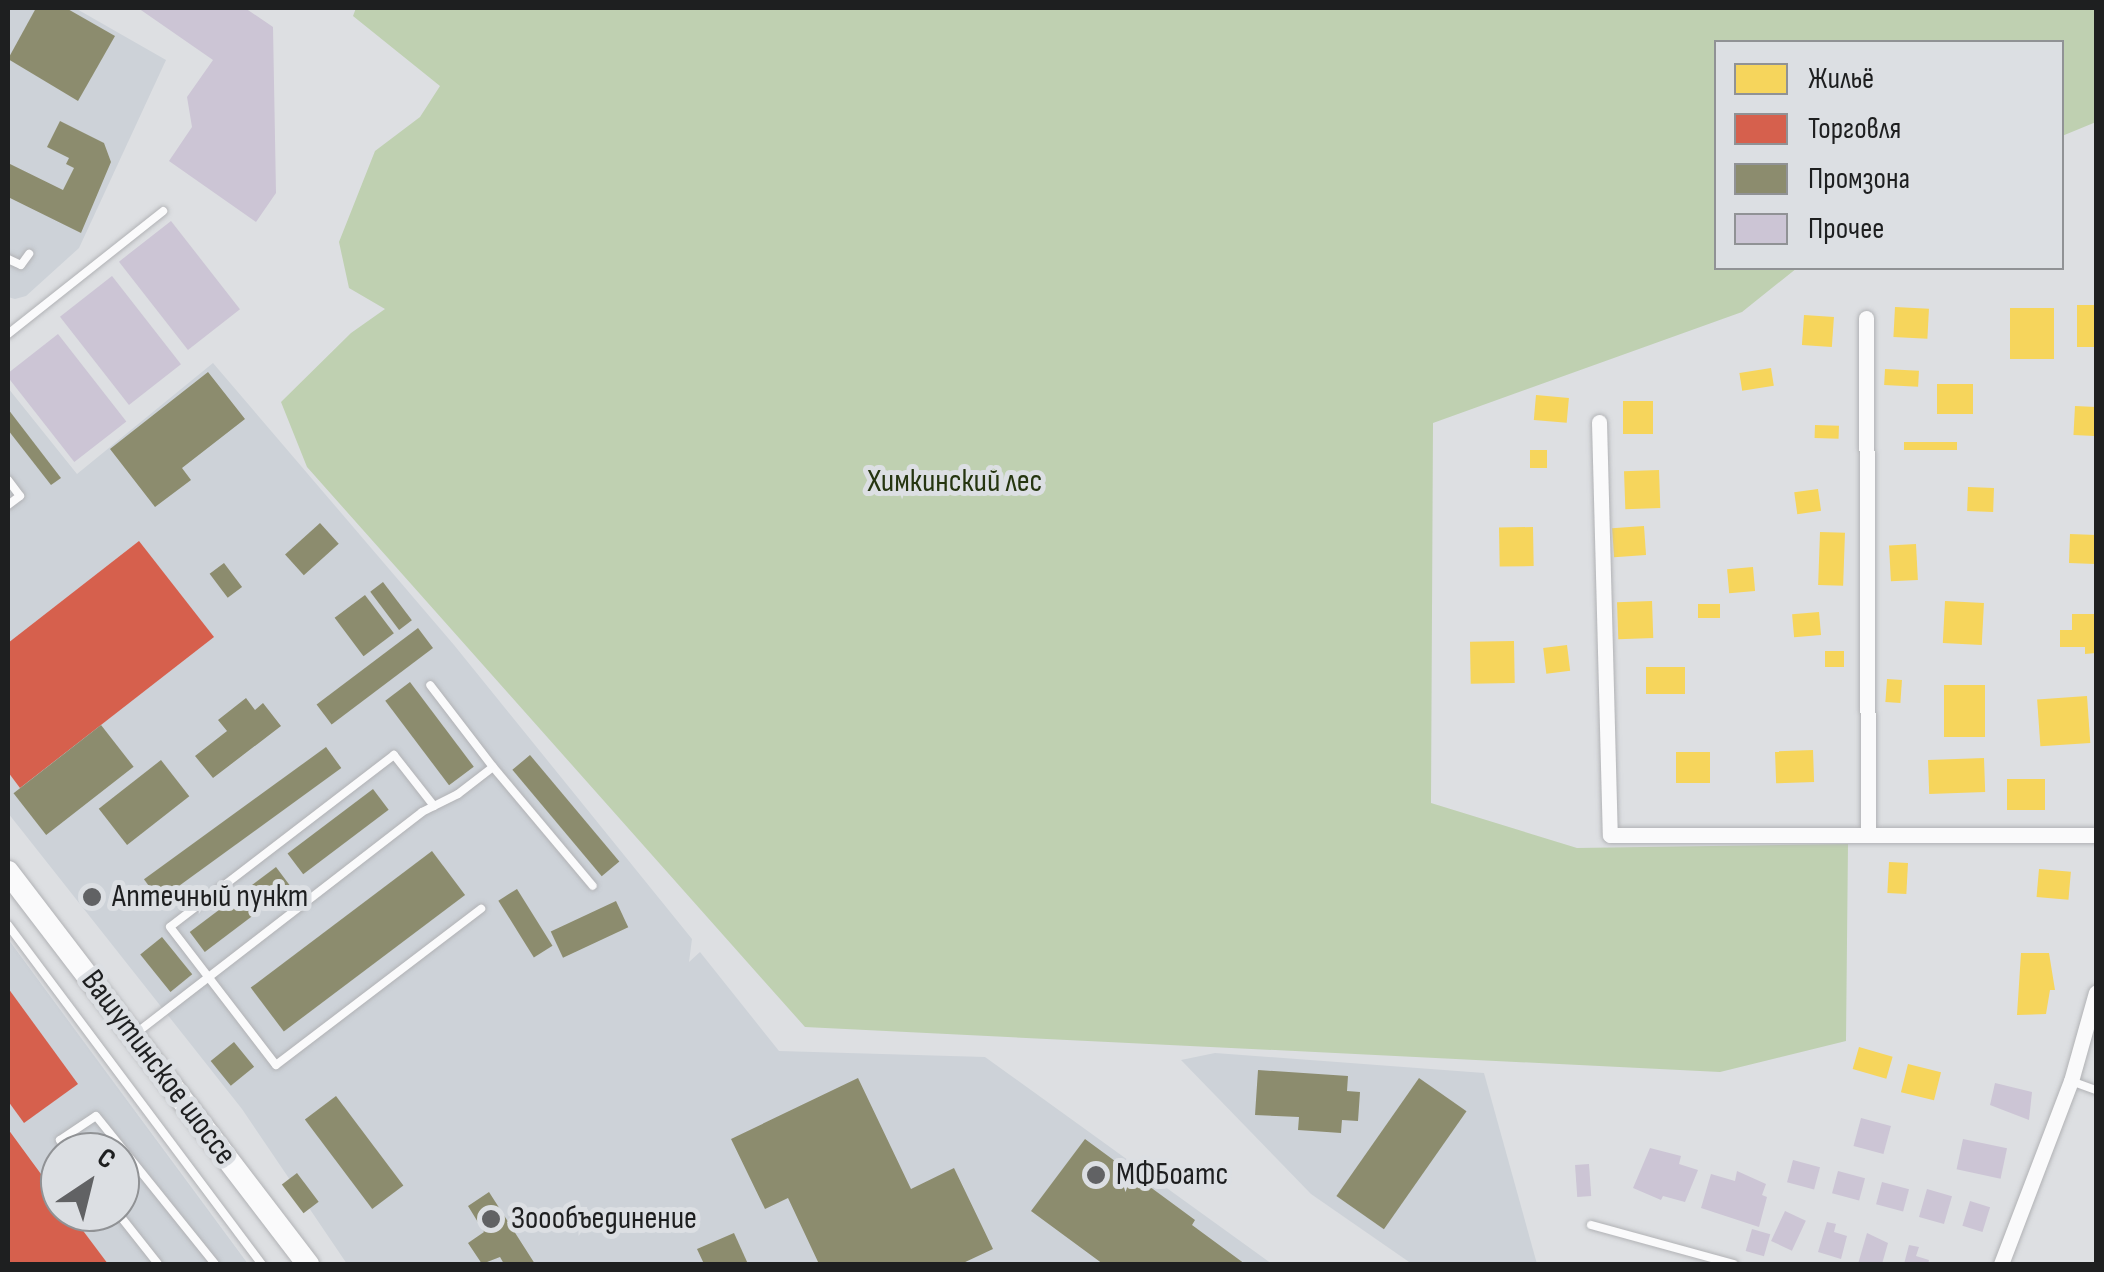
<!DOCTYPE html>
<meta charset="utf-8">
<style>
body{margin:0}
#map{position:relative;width:2104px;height:1272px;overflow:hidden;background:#dddfe2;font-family:"Sofia Sans Condensed",sans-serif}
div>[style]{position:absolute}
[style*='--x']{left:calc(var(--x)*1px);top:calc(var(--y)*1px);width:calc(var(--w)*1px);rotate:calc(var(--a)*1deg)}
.built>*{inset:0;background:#cdd2d8}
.green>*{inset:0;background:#bfd0b1}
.homes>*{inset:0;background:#f6d55c;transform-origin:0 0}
.shops>*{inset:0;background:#d6604d}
.industry>*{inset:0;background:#8c8c6e;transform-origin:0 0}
.building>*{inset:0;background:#ccc5d5;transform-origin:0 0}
.roads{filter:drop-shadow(0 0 2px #b1b2b5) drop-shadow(0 0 2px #b1b2b5)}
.lane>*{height:8px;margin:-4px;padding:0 4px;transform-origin:4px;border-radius:4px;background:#fafafb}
.street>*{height:15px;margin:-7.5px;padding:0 7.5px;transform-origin:7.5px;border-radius:7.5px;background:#fafafb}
.secondary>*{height:22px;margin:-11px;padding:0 11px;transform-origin:11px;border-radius:11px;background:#fafafb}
.dots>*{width:28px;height:28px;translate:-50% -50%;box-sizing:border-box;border:5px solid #dcdfe3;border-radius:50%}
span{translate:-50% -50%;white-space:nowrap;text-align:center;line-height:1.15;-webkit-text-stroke:10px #dcdfe3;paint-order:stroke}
.park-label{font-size:32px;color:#253510}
.poi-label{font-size:32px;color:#1e1f20}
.left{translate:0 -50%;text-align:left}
.street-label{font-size:32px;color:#1e1f20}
.frame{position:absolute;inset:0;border:10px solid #1e1f20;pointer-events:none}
.legend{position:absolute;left:1714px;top:40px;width:350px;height:230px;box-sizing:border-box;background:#dcdfe3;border:2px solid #909295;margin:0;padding:12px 18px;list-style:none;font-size:30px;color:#1e1f20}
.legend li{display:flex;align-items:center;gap:20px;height:50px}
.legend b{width:50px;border:2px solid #909295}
.north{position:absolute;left:40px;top:1132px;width:100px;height:100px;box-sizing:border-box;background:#dcdfe3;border:2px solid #909295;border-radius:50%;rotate:35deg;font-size:28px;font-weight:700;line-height:40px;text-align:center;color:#1e1f20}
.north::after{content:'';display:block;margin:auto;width:35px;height:45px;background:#616264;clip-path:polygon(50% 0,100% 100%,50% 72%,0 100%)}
</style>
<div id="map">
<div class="built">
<div style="clip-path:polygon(8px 8px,75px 8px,166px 60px,79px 248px,26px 296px,15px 299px,8px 297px)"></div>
<div style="clip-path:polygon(213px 363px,454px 645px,692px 939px,689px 962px,700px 952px,779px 1051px,985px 1057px,1272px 1264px,347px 1264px,242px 1109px,8px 813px,8px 388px,77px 474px)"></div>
<div style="clip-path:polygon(evenodd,8px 939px,248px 1264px,8px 1264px,8px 939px,60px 1152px,120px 1152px,120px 1212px,60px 1212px,60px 1152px)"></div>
<div style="clip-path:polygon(1215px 1053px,1484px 1073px,1537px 1264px,1412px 1264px,1311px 1194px,1181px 1060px)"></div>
</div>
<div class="green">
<div style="clip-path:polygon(356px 8px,2096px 8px,2096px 122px,2062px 136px,2062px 42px,1716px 42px,1716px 268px,1797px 268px,1742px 312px,1433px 423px,1431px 803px,1577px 848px,1848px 844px,1846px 1041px,1720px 1072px,805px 1027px,307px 467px,281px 402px,351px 333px,385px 309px,349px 288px,339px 242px,375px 151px,420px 117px,440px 86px,353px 16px)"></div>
</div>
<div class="homes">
<div style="left:2096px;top:305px;width:42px;height:19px;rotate:90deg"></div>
<div style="left:1895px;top:307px;width:34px;height:30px;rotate:3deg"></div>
<div style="left:2010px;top:308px;width:44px;height:51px"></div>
<div style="left:1804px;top:315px;width:30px;height:30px;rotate:4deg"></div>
<div style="left:1771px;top:368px;width:18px;height:32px;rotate:81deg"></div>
<div style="left:1885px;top:369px;width:34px;height:16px;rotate:3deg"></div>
<div style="left:1937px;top:384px;width:36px;height:30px"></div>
<div style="left:1536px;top:395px;width:33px;height:25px;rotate:5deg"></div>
<div style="left:1623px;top:401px;width:30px;height:33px"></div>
<div style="left:2075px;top:406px;width:21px;height:29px;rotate:3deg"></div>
<div style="left:1815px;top:425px;width:24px;height:13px;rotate:2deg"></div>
<div style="left:1957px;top:442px;width:8px;height:53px;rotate:90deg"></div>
<div style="left:1530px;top:450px;width:17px;height:18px"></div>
<div style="left:1659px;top:470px;width:38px;height:35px;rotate:88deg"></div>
<div style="left:1968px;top:487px;width:26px;height:24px;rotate:2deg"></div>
<div style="left:1818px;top:489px;width:22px;height:24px;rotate:82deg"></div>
<div style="left:1644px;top:526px;width:29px;height:32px;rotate:86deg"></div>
<div style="left:1533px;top:527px;width:39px;height:34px;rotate:89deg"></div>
<div style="left:1820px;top:532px;width:25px;height:53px;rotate:2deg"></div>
<div style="left:2070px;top:534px;width:26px;height:29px;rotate:2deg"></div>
<div style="left:1916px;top:544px;width:36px;height:27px;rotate:87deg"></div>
<div style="left:1753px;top:567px;width:24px;height:26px;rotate:85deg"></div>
<div style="left:1652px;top:601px;width:37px;height:35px;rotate:88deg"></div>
<div style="left:1945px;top:601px;width:39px;height:42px;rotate:3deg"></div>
<div style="left:1698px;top:604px;width:22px;height:14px"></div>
<div style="left:1819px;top:612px;width:23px;height:27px;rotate:85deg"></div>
<div style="clip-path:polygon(2072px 614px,2096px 614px,2096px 653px,2085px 654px,2085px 647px,2060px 647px,2060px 630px,2072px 630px)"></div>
<div style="left:1514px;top:641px;width:42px;height:44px;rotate:89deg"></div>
<div style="left:1567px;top:645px;width:26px;height:24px;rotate:83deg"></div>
<div style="left:1825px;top:651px;width:19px;height:16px"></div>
<div style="left:1685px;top:667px;width:27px;height:39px;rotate:90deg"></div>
<div style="left:1887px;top:679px;width:15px;height:23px;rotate:4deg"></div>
<div style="left:1944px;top:685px;width:41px;height:52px"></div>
<div style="left:2087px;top:696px;width:47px;height:50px;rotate:86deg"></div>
<div style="left:1813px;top:750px;width:32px;height:38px;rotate:88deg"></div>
<div style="left:1676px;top:752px;width:34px;height:31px"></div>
<div style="left:1984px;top:758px;width:34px;height:56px;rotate:88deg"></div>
<div style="left:2007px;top:779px;width:38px;height:31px"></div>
<div style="left:1889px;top:862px;width:19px;height:31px;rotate:3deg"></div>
<div style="left:2039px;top:869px;width:32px;height:28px;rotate:5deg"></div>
<div style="clip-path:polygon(2021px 953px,2049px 953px,2055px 990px,2050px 990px,2046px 1014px,2017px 1015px)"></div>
<div style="left:1859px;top:1047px;width:35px;height:23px;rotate:16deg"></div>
<div style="left:1908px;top:1064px;width:34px;height:29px;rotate:14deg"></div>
</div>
<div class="shops">
<div style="clip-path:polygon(139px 541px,214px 637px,20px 788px,8px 772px,8px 643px)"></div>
<div style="clip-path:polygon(8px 988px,78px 1084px,24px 1123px,8px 1101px)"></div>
<div style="clip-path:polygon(8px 1129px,60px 1200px,60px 1212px,69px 1212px,108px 1264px,10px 1264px)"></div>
</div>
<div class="industry">
<div style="clip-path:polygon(36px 8px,66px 8px,115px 36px,78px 101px,8px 59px)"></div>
<div style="clip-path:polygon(60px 121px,104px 143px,111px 162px,81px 233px,8px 197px,8px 163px,63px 190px,74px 168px,66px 164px,69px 158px,47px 147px)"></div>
<div style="clip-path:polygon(208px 372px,245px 419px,182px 468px,191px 480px,155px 507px,110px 449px)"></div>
<div style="clip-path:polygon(8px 409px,61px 478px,51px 485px,8px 430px)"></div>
<div style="left:320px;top:523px;width:28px;height:47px;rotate:48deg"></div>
<div style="left:224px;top:563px;width:30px;height:18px;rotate:53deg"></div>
<div style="left:383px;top:582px;width:48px;height:16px;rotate:53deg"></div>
<div style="left:365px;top:595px;width:48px;height:38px;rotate:53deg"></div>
<div style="left:418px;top:628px;width:25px;height:127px;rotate:53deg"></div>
<div style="left:410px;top:682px;width:106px;height:31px;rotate:53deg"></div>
<div style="clip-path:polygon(246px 698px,255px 710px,263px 703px,281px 726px,213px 778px,195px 756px,227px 731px,218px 720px)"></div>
<div style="left:101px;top:725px;width:53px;height:111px;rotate:52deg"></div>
<div style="left:326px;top:747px;width:26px;height:225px;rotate:54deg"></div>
<div style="left:530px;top:755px;width:139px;height:23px;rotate:50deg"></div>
<div style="left:161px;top:760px;width:46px;height:79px;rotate:52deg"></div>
<div style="left:373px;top:789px;width:26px;height:107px;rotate:53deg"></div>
<div style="left:432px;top:851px;width:55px;height:227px;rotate:53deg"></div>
<div style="left:276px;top:867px;width:25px;height:108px;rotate:53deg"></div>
<div style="left:517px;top:889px;width:67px;height:22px;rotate:58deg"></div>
<div style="left:616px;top:901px;width:29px;height:72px;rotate:65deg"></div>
<div style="left:162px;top:937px;width:48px;height:28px;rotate:51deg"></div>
<div style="left:234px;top:1042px;width:32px;height:30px;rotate:51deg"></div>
<div style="clip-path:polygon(1258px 1070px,1348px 1076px,1347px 1091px,1360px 1092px,1358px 1121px,1342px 1120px,1341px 1133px,1298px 1130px,1299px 1117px,1255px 1115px)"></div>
<div style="clip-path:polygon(858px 1078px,911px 1189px,954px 1168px,993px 1249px,961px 1264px,819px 1264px,788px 1198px,765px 1209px,731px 1139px)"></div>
<div style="left:1419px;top:1078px;width:58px;height:144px;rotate:35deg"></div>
<div style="left:336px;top:1096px;width:112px;height:39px;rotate:53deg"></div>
<div style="clip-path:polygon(1085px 1139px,1195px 1220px,1192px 1225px,1245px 1264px,1103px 1264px,1031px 1211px)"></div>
<div style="left:297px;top:1173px;width:36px;height:19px;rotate:53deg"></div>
<div style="clip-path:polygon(489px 1192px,535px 1264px,504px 1264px,500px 1257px,482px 1264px,468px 1243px,484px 1232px,468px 1206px)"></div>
<div style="clip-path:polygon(734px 1233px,748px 1264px,704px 1264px,697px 1249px)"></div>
</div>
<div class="building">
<div style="clip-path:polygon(138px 8px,245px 8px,273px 27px,276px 193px,256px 222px,169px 161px,192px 127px,187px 97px,213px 60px)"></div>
<div style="left:171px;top:221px;width:112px;height:66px;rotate:52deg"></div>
<div style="left:112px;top:276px;width:112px;height:66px;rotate:52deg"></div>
<div style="left:58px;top:334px;width:111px;height:66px;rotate:52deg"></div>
<div style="clip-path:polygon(1995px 1083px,2032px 1092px,2029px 1120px,1990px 1105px)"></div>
<div style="left:1861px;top:1118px;width:31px;height:29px;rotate:15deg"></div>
<div style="left:1963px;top:1139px;width:45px;height:31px;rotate:12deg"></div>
<div style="clip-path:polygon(1650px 1148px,1681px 1156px,1679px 1164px,1698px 1170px,1685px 1202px,1663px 1196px,1661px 1200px,1633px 1188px)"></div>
<div style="left:1793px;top:1160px;width:28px;height:23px;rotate:15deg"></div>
<div style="left:1589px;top:1164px;width:32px;height:14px;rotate:86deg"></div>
<div style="clip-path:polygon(1737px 1171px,1766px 1184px,1762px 1195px,1767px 1197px,1759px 1227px,1701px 1208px,1711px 1174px,1735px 1181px)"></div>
<div style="left:1838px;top:1171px;width:28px;height:23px;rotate:15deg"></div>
<div style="left:1882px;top:1182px;width:28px;height:23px;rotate:15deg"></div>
<div style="left:1927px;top:1189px;width:26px;height:29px;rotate:16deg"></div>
<div style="left:1970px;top:1201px;width:21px;height:26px;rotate:17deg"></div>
<div style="left:1785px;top:1211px;width:23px;height:33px;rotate:25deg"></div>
<div style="clip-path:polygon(1827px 1222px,1836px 1224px,1834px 1232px,1847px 1236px,1841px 1259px,1818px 1252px)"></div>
<div style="left:1752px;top:1229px;width:19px;height:23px;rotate:16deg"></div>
<div style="clip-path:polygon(1867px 1233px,1888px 1243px,1882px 1264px,1858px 1264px)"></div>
<div style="clip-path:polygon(1909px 1245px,1919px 1247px,1916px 1256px,1929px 1260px,1928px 1264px,1904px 1264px)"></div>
</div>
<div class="roads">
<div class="lane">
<div style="--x:8;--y:259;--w:14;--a:25"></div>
<div style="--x:21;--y:265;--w:14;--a:-54"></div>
<div style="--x:8;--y:334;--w:198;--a:-38.4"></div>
<div style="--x:8;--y:480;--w:20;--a:53"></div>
<div style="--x:20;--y:496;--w:15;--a:143"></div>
<div style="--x:493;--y:767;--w:155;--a:50"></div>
<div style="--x:434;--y:806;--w:65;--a:-128.1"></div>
<div style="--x:394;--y:755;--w:282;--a:142.5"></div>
<div style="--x:170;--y:927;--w:174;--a:52.5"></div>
<div style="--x:276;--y:1065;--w:258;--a:-37.3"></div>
<div style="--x:8;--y:925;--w:424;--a:53.2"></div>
<div style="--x:135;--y:1034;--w:363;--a:-37.7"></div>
<div style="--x:422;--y:812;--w:40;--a:-26.6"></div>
<div style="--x:458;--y:794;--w:44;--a:-37.6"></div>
<div style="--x:493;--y:767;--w:103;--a:-127.5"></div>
<div style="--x:2071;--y:1081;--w:27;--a:20"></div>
<div style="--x:69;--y:1152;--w:15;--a:-127"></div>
<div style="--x:60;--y:1140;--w:43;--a:-33.7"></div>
<div style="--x:96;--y:1116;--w:190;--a:51.2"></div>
<div style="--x:117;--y:1212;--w:66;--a:51.7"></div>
<div style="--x:1591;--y:1225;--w:148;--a:15.3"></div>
</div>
<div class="street">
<div style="--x:1866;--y:318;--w:516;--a:89.78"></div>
<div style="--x:1599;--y:422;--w:413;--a:88.5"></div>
<div style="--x:1610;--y:835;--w:486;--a:0"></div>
<div style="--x:2001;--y:1264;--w:196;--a:-69.1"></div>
<div style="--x:2071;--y:1081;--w:92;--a:-74.3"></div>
</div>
<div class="secondary">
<div style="--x:8;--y:872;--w:494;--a:52.6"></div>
</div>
</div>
<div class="dots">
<div style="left:92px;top:897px;background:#616264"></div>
<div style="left:1096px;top:1175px;background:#616264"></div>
<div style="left:491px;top:1219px;background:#616264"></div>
</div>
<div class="park-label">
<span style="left:955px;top:482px">Химкинский лес</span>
</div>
<div class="poi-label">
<span class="left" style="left:112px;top:897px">Аптечный пункт</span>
<span class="left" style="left:1116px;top:1175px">МФБоатс</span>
<span class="left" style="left:511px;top:1219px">Зоообъединение</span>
</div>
<div class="street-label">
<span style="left:158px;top:1068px;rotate:53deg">Вашутинское шоссе</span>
</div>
<div class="frame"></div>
<ul class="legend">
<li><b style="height:28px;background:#f6d55c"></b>Жильё</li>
<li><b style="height:28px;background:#d6604d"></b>Торговля</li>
<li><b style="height:28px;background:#8c8c6e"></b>Промзона</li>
<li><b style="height:28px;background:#ccc5d5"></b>Прочее</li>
</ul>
<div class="north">С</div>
</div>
